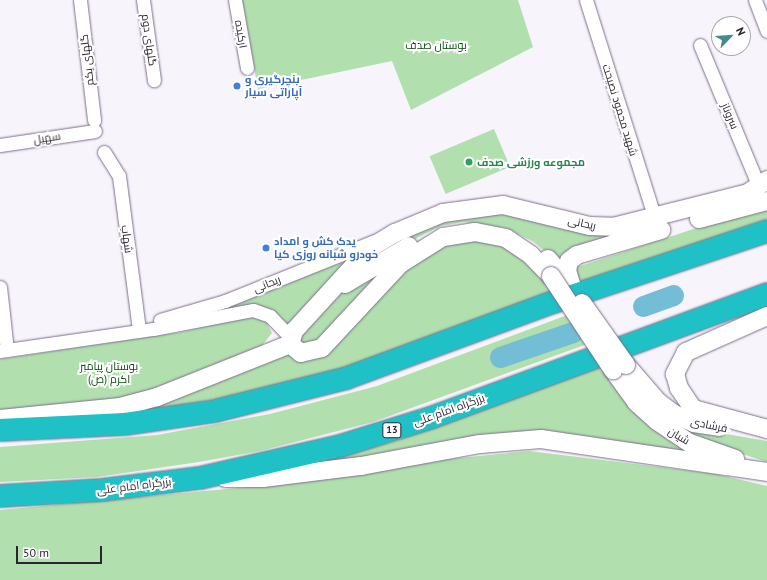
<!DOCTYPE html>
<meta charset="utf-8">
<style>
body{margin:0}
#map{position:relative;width:767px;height:580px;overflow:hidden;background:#f7f4fb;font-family:"PT Sans",Cairo,sans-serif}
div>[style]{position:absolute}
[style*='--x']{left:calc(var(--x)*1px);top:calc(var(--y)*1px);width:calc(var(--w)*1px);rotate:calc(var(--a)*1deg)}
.green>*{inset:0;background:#b1dfae;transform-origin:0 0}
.river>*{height:21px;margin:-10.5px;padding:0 10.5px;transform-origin:10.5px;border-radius:10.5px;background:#73bed6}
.roads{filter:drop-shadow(0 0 1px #7d6e8b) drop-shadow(0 0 1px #7d6e8b)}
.street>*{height:13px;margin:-6.5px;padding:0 6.5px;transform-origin:6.5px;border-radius:6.5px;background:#fff}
.secondary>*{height:18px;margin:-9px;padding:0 9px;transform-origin:9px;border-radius:9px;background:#fff}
.highway>*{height:22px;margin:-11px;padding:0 11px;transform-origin:11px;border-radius:11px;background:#1fc0c6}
.bridges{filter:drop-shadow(0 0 1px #7d6e8b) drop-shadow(0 0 1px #7d6e8b)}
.secondary-bridge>*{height:18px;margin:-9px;padding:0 9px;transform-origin:9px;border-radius:9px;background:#fff}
.dots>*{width:11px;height:11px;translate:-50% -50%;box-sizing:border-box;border:2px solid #fff;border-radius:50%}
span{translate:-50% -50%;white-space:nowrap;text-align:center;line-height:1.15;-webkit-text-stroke:4px #fff;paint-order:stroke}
.shield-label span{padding:1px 3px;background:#fff;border:1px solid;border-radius:3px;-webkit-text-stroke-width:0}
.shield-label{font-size:10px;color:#2b2431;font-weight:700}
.street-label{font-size:11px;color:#2b2431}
.park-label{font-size:11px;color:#0a4b0c}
.shop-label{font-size:11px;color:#366cbe;font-weight:700}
.left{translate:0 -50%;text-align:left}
.leisure-label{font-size:11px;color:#27864d;font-weight:700}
.north{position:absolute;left:711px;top:16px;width:40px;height:40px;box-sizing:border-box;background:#fff;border:1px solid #aaa7ad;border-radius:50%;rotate:65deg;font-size:11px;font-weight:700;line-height:16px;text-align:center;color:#2b2431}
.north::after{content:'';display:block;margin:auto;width:14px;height:18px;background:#428a8b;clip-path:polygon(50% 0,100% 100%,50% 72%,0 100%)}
.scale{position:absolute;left:16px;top:546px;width:86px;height:18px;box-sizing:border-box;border:2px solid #2b2431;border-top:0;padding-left:5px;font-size:12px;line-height:14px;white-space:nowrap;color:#2b2431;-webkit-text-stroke:3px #fff;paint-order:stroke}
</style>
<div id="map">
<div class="green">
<div style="clip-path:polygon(242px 0,518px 0,533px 47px,411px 110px,392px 61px,258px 89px)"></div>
<div style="left:494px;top:129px;width:41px;height:70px;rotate:67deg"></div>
<div style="clip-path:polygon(767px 205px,767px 219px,352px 366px,222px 398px,160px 409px,93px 415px,285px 353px,301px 360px,398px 271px,439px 245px,479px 237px,552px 258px,534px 242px,506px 228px,464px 222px,441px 226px,391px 251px,363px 260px,412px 230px,488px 209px,620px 232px,565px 271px)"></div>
<div style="clip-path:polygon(359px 256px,288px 326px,280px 318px,219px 310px)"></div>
<div style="clip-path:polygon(397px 256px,311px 347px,300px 342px,301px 332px,340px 293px)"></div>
<div style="clip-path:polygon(570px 314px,590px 343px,373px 422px,260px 451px,199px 462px,97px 477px,0 482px,0 447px,157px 435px,270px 414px,377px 386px)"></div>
<div style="clip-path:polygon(253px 315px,265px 319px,272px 333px,260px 348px,135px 398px,0 413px,0 359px,182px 332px)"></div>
<div style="clip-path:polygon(600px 364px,694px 453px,561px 436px,261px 474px,396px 441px)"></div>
<div style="clip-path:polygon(626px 372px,709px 431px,767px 441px,767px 462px,690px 437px)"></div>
<div style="clip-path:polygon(529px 451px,716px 474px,767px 486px,767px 580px,0 580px,0 510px,269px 485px,439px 460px)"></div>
</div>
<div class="river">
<div style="--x:643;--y:306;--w:32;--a:-20"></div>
<div style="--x:500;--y:357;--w:77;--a:-18.9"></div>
</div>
<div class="roads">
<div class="street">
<div style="--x:80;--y:0;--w:121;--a:83.3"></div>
<div style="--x:143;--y:0;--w:81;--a:82.2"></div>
<div style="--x:235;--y:0;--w:69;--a:80"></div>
<div style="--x:586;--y:0;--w:230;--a:72.5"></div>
<div style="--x:755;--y:0;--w:33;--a:69"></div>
<div style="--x:700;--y:45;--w:154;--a:67.4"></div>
<div style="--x:0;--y:145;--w:96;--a:-8.4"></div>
<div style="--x:104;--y:152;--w:28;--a:58"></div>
<div style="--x:119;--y:176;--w:156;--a:82.6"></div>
<div style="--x:0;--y:287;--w:63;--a:83.7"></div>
<div style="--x:160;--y:320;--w:68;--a:-16.3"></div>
<div style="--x:225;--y:301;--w:161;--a:-21.9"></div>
<div style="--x:0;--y:351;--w:155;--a:-8.2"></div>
<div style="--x:153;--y:329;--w:102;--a:-10.8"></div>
<div style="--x:253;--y:310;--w:18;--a:19"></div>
<div style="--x:270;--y:316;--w:29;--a:46"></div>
</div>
<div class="secondary">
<div style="--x:699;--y:219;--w:70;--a:-14.8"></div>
<div style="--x:548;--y:259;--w:39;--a:50"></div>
<div style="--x:551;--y:276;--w:29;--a:-134"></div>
<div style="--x:531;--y:255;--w:30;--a:-146"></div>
<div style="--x:506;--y:238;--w:32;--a:-169"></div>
<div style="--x:475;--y:232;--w:32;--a:171"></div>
<div style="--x:443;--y:237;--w:51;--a:147.9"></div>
<div style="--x:400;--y:264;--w:115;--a:132.9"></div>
<div style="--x:322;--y:348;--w:22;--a:167"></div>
<div style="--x:301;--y:353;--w:14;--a:-141"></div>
<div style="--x:290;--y:344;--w:14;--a:-73"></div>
<div style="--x:294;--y:331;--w:113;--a:-47.5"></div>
<div style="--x:370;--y:248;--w:29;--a:-31"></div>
<div style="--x:395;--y:233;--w:52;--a:-22.6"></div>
<div style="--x:443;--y:213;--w:61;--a:-7.6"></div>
<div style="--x:503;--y:205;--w:89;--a:13.6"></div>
<div style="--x:590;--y:226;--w:23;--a:2"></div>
<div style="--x:613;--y:227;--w:139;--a:-14.1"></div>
<div style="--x:748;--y:193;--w:23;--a:-34"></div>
<div style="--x:345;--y:284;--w:74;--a:-30.7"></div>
<div style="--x:572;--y:287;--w:17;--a:-107"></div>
<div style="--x:567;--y:271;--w:10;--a:-79"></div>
<div style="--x:569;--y:261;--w:10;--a:-37"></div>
<div style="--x:577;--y:255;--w:88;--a:-16.6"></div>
<div style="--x:767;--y:316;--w:89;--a:156"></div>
<div style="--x:686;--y:352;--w:25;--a:117"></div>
<div style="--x:675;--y:374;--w:15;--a:74"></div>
<div style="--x:679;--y:388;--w:25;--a:56"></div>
<div style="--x:693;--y:409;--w:77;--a:15.1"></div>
<div style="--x:626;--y:365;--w:49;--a:49.1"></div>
<div style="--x:658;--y:402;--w:20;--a:37"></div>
<div style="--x:674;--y:414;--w:22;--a:24"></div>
<div style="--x:694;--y:423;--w:25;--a:9"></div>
<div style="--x:613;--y:370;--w:39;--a:54"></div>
<div style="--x:636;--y:402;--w:28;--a:42"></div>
<div style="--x:657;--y:421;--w:40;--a:34"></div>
<div style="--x:690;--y:443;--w:48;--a:19.6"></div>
<div style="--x:0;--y:419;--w:121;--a:-5.7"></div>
<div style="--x:120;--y:407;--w:38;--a:-15"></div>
<div style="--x:157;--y:397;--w:143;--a:-21.7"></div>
<div style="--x:225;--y:478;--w:38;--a:0"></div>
<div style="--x:263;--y:478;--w:99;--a:-7"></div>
<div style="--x:361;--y:466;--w:121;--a:-10.5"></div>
<div style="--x:480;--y:444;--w:61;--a:-4.7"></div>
<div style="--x:541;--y:439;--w:228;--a:8.3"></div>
</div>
<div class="highway">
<div style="--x:0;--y:430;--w:125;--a:-2.7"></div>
<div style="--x:125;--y:424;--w:91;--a:-8.2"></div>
<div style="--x:215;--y:411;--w:136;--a:-14"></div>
<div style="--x:347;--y:378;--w:221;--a:-20.2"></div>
<div style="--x:554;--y:302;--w:225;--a:-18.4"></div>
<div style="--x:0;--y:496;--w:102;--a:-3.4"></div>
<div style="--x:102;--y:490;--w:99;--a:-7"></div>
<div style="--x:200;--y:478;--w:144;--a:-12.9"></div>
<div style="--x:340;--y:446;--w:97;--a:-17.3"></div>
<div style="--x:433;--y:417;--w:356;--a:-20.2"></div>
</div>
</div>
<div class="bridges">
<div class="secondary-bridge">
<div style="--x:551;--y:276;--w:113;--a:56.6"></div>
<div style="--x:582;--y:303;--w:76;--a:54.6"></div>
</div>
</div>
<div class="dots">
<div style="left:237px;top:86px;background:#3f7fe0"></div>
<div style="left:469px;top:162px;background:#2e9e5b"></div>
<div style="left:266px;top:248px;background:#3f7fe0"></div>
</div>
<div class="shield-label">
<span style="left:392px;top:430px">13</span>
</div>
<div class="street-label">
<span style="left:241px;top:34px;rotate:80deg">ارکیده</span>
<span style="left:149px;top:40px;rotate:82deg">گلهای دوم</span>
<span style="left:87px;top:60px;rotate:-97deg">گلهای یکم</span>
<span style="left:620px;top:110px;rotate:73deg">شهید محمود نصیحت</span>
<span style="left:730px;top:116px;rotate:67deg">سروناز</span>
<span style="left:47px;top:138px;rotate:-9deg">سهیل</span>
<span style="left:582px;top:223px;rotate:12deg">ریحانی</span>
<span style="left:127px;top:239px;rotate:83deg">شهاب</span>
<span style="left:267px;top:284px;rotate:-22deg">ریحانی</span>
<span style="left:449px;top:410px;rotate:-20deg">بزرگراه امام علی</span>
<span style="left:709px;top:425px;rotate:12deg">فرشادی</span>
<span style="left:679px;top:436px;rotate:31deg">شیان</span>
<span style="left:134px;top:486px;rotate:-7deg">بزرگراه امام علی</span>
</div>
<div class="park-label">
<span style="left:436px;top:45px">بوستان صدف</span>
<span style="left:109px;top:373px">بوستان پیامبر<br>اکرم (ص)</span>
</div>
<div class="shop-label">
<span class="left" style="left:245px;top:86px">پنچرگیری و<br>آپاراتی سیار</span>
<span class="left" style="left:274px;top:248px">یدک کش و امداد<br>خودرو شبانه روزی کیا</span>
</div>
<div class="leisure-label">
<span class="left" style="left:477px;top:162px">مجموعه ورزشی صدف</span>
</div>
<div class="north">N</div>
<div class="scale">50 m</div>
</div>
